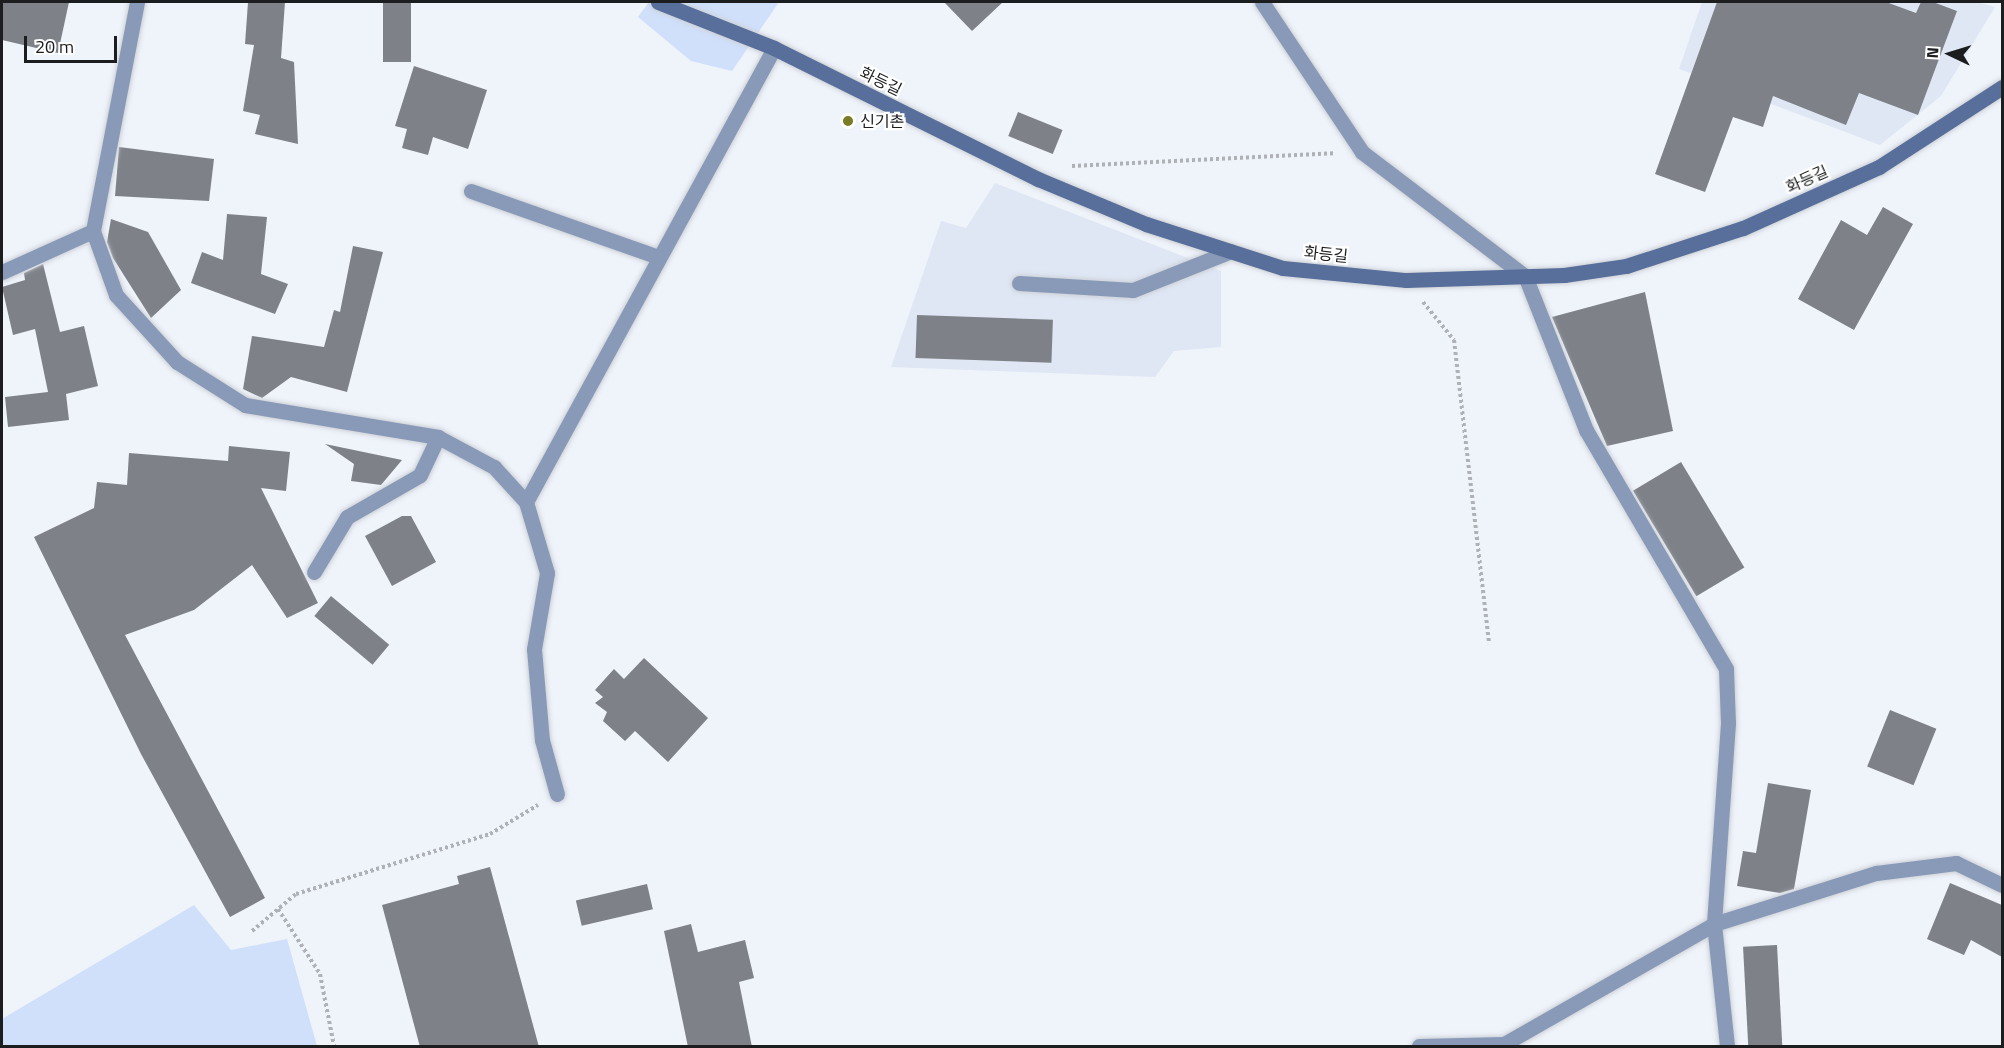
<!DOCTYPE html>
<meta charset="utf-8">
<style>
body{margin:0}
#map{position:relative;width:2004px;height:1048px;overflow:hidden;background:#eff3fa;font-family:"Titillium Web","Noto Sans KR",sans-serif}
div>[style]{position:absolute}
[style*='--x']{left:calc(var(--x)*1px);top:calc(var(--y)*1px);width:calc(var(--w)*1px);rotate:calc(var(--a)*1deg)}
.built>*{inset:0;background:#dfe7f5}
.green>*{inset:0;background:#d0e0fb}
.building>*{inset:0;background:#7e8288;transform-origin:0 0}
.path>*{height:4px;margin-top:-2px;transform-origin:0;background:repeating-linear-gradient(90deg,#aeb2b7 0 3px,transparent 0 6px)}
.roads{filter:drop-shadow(0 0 2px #cdd1d7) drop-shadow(0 0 2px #cdd1d7)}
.lane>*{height:15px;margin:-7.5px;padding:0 7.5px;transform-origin:7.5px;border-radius:7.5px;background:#899ab8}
.street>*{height:15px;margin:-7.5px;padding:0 7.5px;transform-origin:7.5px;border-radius:7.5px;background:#899ab8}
.secondary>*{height:15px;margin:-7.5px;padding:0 7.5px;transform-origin:7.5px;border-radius:7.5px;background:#576f9a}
.dots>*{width:16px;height:16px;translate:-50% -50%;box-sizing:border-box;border:3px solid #fff;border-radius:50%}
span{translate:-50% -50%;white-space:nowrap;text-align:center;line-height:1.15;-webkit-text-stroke:4.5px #fff;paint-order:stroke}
.street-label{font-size:16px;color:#1b1d1f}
.poi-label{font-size:16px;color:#1b1d1f}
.left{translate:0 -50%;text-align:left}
.frame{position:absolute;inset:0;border:3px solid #1b1d1f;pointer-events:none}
.north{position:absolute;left:1920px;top:24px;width:60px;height:60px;-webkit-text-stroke:4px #fff;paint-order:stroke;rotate:274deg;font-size:16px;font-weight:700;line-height:24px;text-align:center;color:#1b1d1f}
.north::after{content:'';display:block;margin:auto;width:21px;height:27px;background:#1b1d1f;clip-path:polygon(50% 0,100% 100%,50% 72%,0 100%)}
.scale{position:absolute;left:24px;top:36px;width:93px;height:27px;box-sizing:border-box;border:3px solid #1b1d1f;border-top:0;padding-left:8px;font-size:18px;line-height:21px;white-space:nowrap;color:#1b1d1f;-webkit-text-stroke:4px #fff;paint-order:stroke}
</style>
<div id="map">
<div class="built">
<div style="clip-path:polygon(1702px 2px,1977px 2px,1995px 7px,1941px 96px,1880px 145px,1679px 69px)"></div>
<div style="clip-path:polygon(995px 183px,1221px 271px,1221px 347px,1174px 351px,1155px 377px,891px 367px,941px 221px,966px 228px)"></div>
</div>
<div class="green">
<div style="clip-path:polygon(649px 2px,779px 2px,732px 71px,691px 61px,638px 17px)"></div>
<div style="clip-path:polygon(194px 905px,231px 950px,287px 939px,317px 1046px,2px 1046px,2px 1019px)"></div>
</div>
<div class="building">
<div style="clip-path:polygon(2px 2px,69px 2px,58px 53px,2px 40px)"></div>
<div style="clip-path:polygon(248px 2px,285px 2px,281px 58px,294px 62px,298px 144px,255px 134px,260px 115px,243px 111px,254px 45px,245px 44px)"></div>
<div style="left:383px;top:2px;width:28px;height:60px"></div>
<div style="clip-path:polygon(944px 2px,1003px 2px,972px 31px)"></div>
<div style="clip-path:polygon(1717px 2px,1886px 2px,1916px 13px,1921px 2px,1933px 2px,1957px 11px,1918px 115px,1859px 93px,1846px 125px,1773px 96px,1763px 127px,1733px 117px,1705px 192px,1655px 174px)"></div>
<div style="clip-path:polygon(414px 66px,487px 90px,468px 149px,433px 137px,428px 155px,402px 148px,407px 129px,395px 126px)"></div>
<div style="left:1018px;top:112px;width:48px;height:26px;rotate:22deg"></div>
<div style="clip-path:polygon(119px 147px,214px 159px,209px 201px,115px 196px)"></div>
<div style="clip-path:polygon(1883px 207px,1913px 224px,1854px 330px,1798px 299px,1841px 220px,1867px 235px)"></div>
<div style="clip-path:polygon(227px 214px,267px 217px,261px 274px,288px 284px,275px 314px,191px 283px,202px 252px,223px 260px)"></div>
<div style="clip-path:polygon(111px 219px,148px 232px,181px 290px,151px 318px,113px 258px,107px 242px)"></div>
<div style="clip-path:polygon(353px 246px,383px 252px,347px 392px,291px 377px,262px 398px,243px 389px,252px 336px,324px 347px,334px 310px,340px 312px)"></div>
<div style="clip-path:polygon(43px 264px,60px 332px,84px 326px,98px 386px,66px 394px,69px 420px,8px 427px,5px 397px,48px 392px,35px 329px,13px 335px,2px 287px,25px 280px,24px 273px)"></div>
<div style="clip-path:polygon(1645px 292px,1673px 431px,1607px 446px,1552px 317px)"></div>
<div style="left:917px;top:315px;width:136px;height:43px;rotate:2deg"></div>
<div style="clip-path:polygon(325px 444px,402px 460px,381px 485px,351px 481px,354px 464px)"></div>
<div style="clip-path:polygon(229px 446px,290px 452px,286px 491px,261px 488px,318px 603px,287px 618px,252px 565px,194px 610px,125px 635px,265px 898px,230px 917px,141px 754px,34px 537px,94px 508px,97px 482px,127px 485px,129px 453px,228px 461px)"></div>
<div style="left:1681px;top:462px;width:123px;height:56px;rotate:59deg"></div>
<div style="clip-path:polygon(402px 516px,411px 516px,436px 562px,392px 586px,365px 536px)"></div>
<div style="left:331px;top:596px;width:76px;height:26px;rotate:40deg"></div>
<div style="clip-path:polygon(644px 658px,708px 718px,668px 762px,635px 731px,625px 741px,603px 721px,607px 712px,595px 703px,603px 697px,595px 690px,614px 669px,624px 679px)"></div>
<div style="left:1890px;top:710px;width:50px;height:61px;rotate:22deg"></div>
<div style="clip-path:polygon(1768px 783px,1811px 790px,1794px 889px,1780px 893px,1737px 886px,1743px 851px,1756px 853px)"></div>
<div style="clip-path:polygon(490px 867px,539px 1047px,420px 1047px,382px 905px,459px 884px,457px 876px)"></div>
<div style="clip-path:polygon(1950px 883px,2002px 905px,2002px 957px,1971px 940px,1964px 955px,1927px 939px)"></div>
<div style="left:647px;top:884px;width:26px;height:73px;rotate:77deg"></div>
<div style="clip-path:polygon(691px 924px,698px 952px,745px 940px,754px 978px,739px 982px,752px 1047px,688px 1047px,664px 931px)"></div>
<div style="left:1777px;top:945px;width:102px;height:34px;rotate:87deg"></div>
</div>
<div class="path">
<div style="--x:1072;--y:166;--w:262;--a:-2.8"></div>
<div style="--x:1423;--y:302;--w:49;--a:50.8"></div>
<div style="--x:1454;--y:340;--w:306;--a:83.4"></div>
<div style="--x:278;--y:909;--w:77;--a:57.1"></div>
<div style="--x:320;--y:974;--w:73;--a:79"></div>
<div style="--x:252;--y:931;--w:57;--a:-40.1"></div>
<div style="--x:296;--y:894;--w:203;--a:-17.2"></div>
<div style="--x:490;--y:834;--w:56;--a:-31.1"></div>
</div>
<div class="roads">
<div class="lane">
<div style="--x:1019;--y:283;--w:114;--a:3.5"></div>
<div style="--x:1133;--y:290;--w:105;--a:-21.7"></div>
</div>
<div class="street">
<div style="--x:137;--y:2;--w:233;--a:100.9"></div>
<div style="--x:93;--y:231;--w:68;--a:70.2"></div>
<div style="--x:116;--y:295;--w:91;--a:47.7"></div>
<div style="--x:177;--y:362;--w:80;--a:32.3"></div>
<div style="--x:245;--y:405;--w:196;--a:9.4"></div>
<div style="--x:438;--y:437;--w:64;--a:28.2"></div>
<div style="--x:494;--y:467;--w:47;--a:47.6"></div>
<div style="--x:526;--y:502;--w:517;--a:-61.35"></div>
<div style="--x:1262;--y:2;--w:180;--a:56.3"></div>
<div style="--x:1362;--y:152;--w:205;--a:37.3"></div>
<div style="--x:1525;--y:276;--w:166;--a:68.4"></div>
<div style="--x:1586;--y:430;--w:277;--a:59.6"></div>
<div style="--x:1726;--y:669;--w:54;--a:87.9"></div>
<div style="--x:1728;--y:723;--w:201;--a:94"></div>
<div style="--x:1714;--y:924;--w:123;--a:83.9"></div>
<div style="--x:471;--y:191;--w:198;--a:19.4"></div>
<div style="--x:2;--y:272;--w:100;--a:-24.3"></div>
<div style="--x:526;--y:502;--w:74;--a:73.5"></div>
<div style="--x:547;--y:573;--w:77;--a:99.7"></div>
<div style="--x:534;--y:649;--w:91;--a:85"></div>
<div style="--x:542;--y:740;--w:56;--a:74.5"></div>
<div style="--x:314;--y:572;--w:64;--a:-59"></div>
<div style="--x:347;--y:517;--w:84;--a:-29.9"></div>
<div style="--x:420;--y:475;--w:42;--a:-64.7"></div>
<div style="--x:1419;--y:1046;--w:85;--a:-1.3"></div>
<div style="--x:1504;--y:1044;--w:242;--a:-29.7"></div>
<div style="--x:1714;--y:924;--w:170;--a:-17.5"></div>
<div style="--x:1876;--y:873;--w:81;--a:-7.1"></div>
<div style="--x:1956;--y:863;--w:51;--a:25.6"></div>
</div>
<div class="secondary">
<div style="--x:658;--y:2;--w:125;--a:21.6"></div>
<div style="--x:774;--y:48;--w:295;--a:26.4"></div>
<div style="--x:1038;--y:179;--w:117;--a:22.6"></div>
<div style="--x:1146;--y:224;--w:144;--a:17.8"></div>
<div style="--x:1283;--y:268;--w:124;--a:5.6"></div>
<div style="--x:1406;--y:280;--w:158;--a:-1.8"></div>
<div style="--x:1564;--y:275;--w:63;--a:-8.3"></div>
<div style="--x:1626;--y:266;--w:123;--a:-18"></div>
<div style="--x:1743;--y:228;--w:149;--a:-24.2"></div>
<div style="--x:1879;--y:167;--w:147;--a:-33"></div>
</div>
</div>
<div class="dots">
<div style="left:848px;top:121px;background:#7a7c25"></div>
</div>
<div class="street-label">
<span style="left:881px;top:81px;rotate:26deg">화등길</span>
<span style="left:1807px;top:179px;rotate:-24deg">화등길</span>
<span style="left:1326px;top:254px;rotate:6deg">화등길</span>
</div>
<div class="poi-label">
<span class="left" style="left:860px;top:121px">신기촌</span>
</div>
<div class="frame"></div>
<div class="north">N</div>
<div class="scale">20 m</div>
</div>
